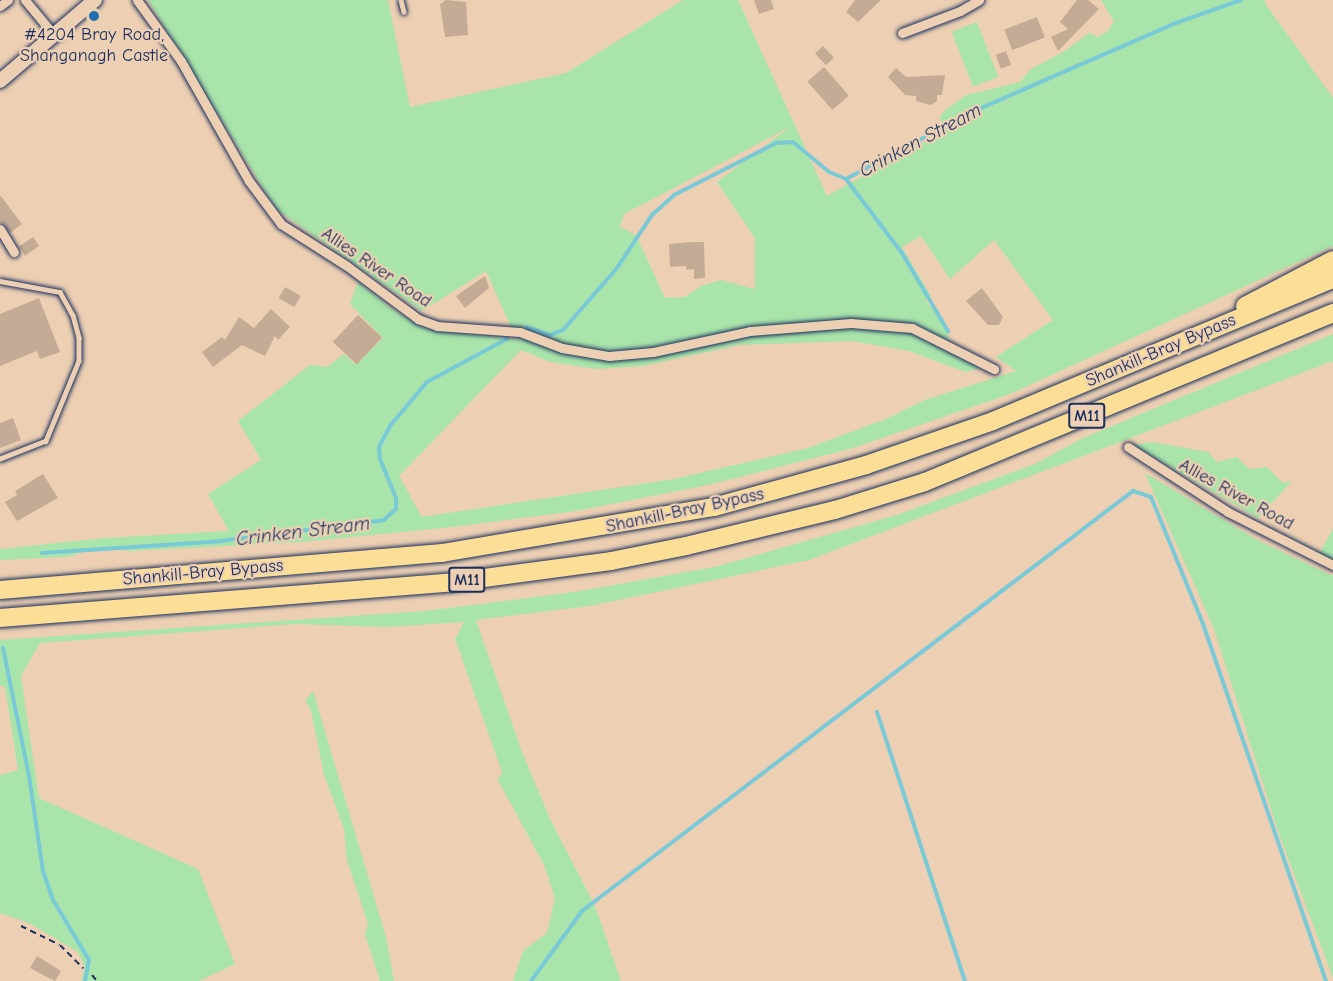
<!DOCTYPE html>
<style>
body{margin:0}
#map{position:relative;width:1333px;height:981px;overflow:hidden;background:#edd0b3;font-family:"Comic Neue",sans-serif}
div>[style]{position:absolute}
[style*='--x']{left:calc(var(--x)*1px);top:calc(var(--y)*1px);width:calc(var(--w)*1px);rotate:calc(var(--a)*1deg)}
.green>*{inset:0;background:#a9e4aa;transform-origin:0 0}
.stream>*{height:4px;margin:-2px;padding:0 2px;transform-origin:2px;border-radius:2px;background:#7ac9d6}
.building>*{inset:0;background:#c4ab95;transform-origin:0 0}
.path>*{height:2px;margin-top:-1px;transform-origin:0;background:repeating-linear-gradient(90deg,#1b2f5e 0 6px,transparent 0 10.5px)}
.roads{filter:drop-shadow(0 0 2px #1b2f5e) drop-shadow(0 0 2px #1b2f5e)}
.service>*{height:4.5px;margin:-2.25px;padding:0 2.25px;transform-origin:2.25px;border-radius:2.25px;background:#edd0b3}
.minor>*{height:9px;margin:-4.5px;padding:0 4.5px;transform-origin:4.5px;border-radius:4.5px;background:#edd0b3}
.secondary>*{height:14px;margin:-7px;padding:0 7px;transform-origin:7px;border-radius:7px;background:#edd0b3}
.motorway>*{height:18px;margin:-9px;padding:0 9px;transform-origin:9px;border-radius:9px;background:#fdde96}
.dots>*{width:16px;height:16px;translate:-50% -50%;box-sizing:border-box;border:3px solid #edd0b3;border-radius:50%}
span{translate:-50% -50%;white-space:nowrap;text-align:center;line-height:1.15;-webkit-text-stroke:4.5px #edd0b3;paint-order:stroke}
.shield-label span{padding:2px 4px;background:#edd0b3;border:2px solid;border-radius:4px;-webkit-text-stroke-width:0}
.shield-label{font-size:16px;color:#1b2f5e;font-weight:700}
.poi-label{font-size:18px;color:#1b2f5e}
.street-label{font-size:18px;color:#1b2f5e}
.water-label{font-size:20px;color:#243e6a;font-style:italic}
</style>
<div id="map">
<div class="green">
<div style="clip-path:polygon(evenodd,148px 0,388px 0,410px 107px,566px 73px,683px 0,738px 0,827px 196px,944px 131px,940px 118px,943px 112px,966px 95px,1020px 82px,1031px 69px,1065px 51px,1089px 33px,1098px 37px,1109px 30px,1114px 21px,1101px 0,1267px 0,1264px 2px,1333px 98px,1333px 246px,1010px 394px,853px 448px,708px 485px,576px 511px,453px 527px,302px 542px,129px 551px,97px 548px,68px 557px,0 560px,0 549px,104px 538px,229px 531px,208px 494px,261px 460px,238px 421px,310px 365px,327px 367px,344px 354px,356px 365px,383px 338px,350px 304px,358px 282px,395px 311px,424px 328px,523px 340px,531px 334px,511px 327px,486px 271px,422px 311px,276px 209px,148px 0,790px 127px,717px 182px,755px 238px,755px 289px,721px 280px,701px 286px,685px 297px,665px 298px,636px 235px,620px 227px,624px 214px,790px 127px,148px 0,921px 236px,950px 279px,994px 240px,1053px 320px,996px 357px,1016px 371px,925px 400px,886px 419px,808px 448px,674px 479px,422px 517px,399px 476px,521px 350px,550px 362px,597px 369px,642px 366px,739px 345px,852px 341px,909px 351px,965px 372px,977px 369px,977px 362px,951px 349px,946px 326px,926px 301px,931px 296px,902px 247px,921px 236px)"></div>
<div style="left:977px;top:22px;width:59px;height:27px;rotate:69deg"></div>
<div style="clip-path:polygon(1333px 334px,1333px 361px,809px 560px,590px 606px,476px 620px,522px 752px,551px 821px,595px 906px,621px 981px,513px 981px,523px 951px,547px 933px,555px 898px,544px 865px,498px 780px,502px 772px,455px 639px,464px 622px,386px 627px,296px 624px,40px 643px,21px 676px,39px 798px,198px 869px,235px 964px,199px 981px,81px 981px,85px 967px,78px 952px,29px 923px,0 913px,0 775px,18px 770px,5px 687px,0 686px,0 640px,425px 611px,574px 592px,715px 567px,897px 515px,1035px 464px,1083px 438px)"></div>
<div style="clip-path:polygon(1152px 442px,1208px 452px,1217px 462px,1237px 457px,1249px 469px,1267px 467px,1283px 483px,1292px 481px,1258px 518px,1133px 445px)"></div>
<div style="clip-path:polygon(1145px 473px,1259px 541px,1333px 576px,1333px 978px,1278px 831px,1214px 629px)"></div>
<div style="clip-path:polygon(1333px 528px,1333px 565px,1318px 557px)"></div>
<div style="clip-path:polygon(313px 691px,386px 937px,394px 981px,380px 981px,365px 934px,368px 924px,347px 860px,344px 829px,324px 775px,311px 710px,305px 701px)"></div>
</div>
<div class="stream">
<div style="--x:846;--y:179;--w:93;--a:52.9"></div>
<div style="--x:902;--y:253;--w:91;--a:59.5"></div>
<div style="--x:527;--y:327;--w:24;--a:19"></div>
<div style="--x:550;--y:335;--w:14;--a:-21"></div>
<div style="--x:563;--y:330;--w:82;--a:-48.9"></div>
<div style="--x:617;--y:268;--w:64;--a:-56.6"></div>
<div style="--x:652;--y:215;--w:30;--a:-42"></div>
<div style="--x:674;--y:195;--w:114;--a:-27"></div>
<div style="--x:776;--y:143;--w:17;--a:-3"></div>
<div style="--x:793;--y:142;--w:47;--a:39.8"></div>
<div style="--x:829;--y:172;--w:18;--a:22"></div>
<div style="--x:846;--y:179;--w:143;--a:-28"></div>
<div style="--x:972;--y:112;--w:219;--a:-23.6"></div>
<div style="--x:1173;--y:24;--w:72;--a:-19.4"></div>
<div style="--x:42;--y:553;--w:179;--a:-3.8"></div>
<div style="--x:221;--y:541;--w:164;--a:-7.3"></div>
<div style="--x:384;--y:520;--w:16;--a:-43"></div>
<div style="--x:396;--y:509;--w:11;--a:-90"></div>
<div style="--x:396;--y:498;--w:42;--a:-112.3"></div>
<div style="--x:380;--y:459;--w:12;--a:-95"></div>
<div style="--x:379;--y:447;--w:24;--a:-62"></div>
<div style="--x:390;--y:426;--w:57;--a:-49.9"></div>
<div style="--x:427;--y:382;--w:91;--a:-28.3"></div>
<div style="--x:3;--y:648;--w:131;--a:78.5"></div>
<div style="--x:29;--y:776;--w:96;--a:81.6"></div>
<div style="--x:43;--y:871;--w:31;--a:71"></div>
<div style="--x:53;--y:900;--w:70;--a:59"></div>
<div style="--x:89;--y:960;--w:21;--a:101"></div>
<div style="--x:877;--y:712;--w:283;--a:71.9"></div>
<div style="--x:531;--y:981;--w:87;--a:-53.9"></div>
<div style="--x:582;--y:911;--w:693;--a:-37.32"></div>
<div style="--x:1133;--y:491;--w:19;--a:18"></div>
<div style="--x:1151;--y:497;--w:137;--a:67.7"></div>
<div style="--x:1203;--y:624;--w:378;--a:71"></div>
</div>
<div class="building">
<div style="clip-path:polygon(446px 0,466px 2px,468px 35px,445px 37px,440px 4px)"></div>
<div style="clip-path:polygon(754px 0,771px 0,774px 9px,759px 14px)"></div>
<div style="clip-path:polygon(855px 0,881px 0,858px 22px,846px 12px)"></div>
<div style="clip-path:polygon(1077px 0,1088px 0,1099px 9px,1058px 51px,1051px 37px,1068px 29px,1060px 22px)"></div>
<div style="left:1037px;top:17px;width:22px;height:35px;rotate:69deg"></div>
<div style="left:823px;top:46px;width:16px;height:11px;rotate:47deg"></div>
<div style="left:1006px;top:51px;width:15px;height:11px;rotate:70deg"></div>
<div style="left:824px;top:67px;width:38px;height:22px;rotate:49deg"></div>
<div style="clip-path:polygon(896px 68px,906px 77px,945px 75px,942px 95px,937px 95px,937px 101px,931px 105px,916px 101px,916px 96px,905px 95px,888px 77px)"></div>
<div style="clip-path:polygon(0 195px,22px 224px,10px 233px,0 222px)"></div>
<div style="left:33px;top:237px;width:11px;height:17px;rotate:56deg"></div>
<div style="clip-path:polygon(692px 242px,704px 242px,705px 278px,694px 279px,694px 269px,686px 270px,686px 266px,670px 267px,669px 244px)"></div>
<div style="clip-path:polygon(485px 276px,489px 288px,465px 308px,456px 296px)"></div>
<div style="left:285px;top:287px;width:18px;height:13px;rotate:29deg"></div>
<div style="clip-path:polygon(982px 288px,1003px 317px,999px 325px,988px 325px,966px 301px)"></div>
<div style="clip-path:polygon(39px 298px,60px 352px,40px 359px,37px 351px,0 366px,0 314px)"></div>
<div style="clip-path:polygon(271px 309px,290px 327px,278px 340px,275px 336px,265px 356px,242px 345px,213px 367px,202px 352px,222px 337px,225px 340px,239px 317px,254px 328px)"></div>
<div style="left:358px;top:315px;width:33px;height:37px;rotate:43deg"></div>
<div style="clip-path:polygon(13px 418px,21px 440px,0 448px,0 423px)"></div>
<div style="clip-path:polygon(43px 474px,58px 498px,17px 521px,5px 502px,17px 495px,15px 491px)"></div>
<div style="clip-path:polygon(37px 956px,61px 971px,55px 981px,30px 968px)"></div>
</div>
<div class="path">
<div style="--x:21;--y:926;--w:43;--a:26"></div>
<div style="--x:60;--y:945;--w:33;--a:45"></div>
<div style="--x:92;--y:975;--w:8;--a:50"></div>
</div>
<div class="roads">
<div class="service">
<div style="--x:401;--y:0;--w:12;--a:76"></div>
<div style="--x:0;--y:281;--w:61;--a:10.4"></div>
<div style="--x:60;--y:292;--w:26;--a:61"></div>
<div style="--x:73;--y:315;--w:24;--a:75"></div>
<div style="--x:79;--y:338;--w:23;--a:90"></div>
<div style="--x:79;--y:361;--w:87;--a:112.4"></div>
<div style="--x:46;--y:441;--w:49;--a:158.6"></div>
</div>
<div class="minor">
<div style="--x:25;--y:0;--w:45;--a:50.4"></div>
<div style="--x:137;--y:0;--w:75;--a:54.2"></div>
<div style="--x:181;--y:61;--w:138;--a:60.5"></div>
<div style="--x:249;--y:181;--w:54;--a:53.3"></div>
<div style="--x:281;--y:224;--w:78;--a:32.5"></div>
<div style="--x:347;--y:266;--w:89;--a:36.7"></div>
<div style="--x:418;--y:319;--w:20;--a:20"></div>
<div style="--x:437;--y:326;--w:83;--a:4.1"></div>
<div style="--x:520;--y:332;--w:45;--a:20.9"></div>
<div style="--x:562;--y:348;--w:48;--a:9.7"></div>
<div style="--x:609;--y:356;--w:44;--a:-5.2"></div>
<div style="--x:653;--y:352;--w:99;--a:-12.2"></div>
<div style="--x:750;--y:331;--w:101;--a:-4.5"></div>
<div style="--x:851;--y:323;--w:61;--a:4.7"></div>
<div style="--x:912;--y:328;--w:92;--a:26.6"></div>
<div style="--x:0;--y:6;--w:10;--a:-37"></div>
<div style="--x:902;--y:33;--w:62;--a:-20.8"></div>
<div style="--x:960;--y:11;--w:22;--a:-30"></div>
<div style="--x:0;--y:229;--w:27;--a:59"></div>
<div style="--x:1128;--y:447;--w:119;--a:33"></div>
<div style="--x:1228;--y:512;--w:118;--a:26.8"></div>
</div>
<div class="secondary">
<div style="--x:0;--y:81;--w:125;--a:-40.5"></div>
</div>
<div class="motorway">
<div style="--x:1245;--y:306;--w:99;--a:-27.6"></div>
<div style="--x:0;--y:590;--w:444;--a:-4.8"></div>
<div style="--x:442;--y:553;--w:276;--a:-9.6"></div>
<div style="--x:714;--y:507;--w:158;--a:-15.4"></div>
<div style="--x:866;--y:465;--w:134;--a:-19.1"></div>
<div style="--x:993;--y:421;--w:368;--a:-22.7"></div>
<div style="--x:0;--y:618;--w:455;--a:-4.5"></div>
<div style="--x:454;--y:582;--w:158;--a:-7.6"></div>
<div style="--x:611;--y:561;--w:76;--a:-11.3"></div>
<div style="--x:686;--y:546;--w:153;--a:-13.6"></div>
<div style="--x:835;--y:510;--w:94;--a:-17.3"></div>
<div style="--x:925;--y:482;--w:442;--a:-22.5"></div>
</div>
</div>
<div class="dots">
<div style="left:94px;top:16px;background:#1f6fb2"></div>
</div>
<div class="shield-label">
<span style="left:1087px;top:416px">M11</span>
<span style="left:467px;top:580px">M11</span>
</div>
<div class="poi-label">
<span style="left:94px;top:46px">#4204 Bray Road,<br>Shanganagh Castle</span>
</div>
<div class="street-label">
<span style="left:376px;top:268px;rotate:34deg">Allies River Road</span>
<span style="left:1161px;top:351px;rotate:-23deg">Shankill-Bray Bypass</span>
<span style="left:1236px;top:495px;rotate:29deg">Allies River Road</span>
<span style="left:685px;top:511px;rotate:-12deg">Shankill-Bray Bypass</span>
<span style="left:203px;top:573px;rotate:-5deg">Shankill-Bray Bypass</span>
</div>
<div class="water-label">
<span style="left:920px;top:140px;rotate:-28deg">Crinken Stream</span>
<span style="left:303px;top:531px;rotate:-7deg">Crinken Stream</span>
</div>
</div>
